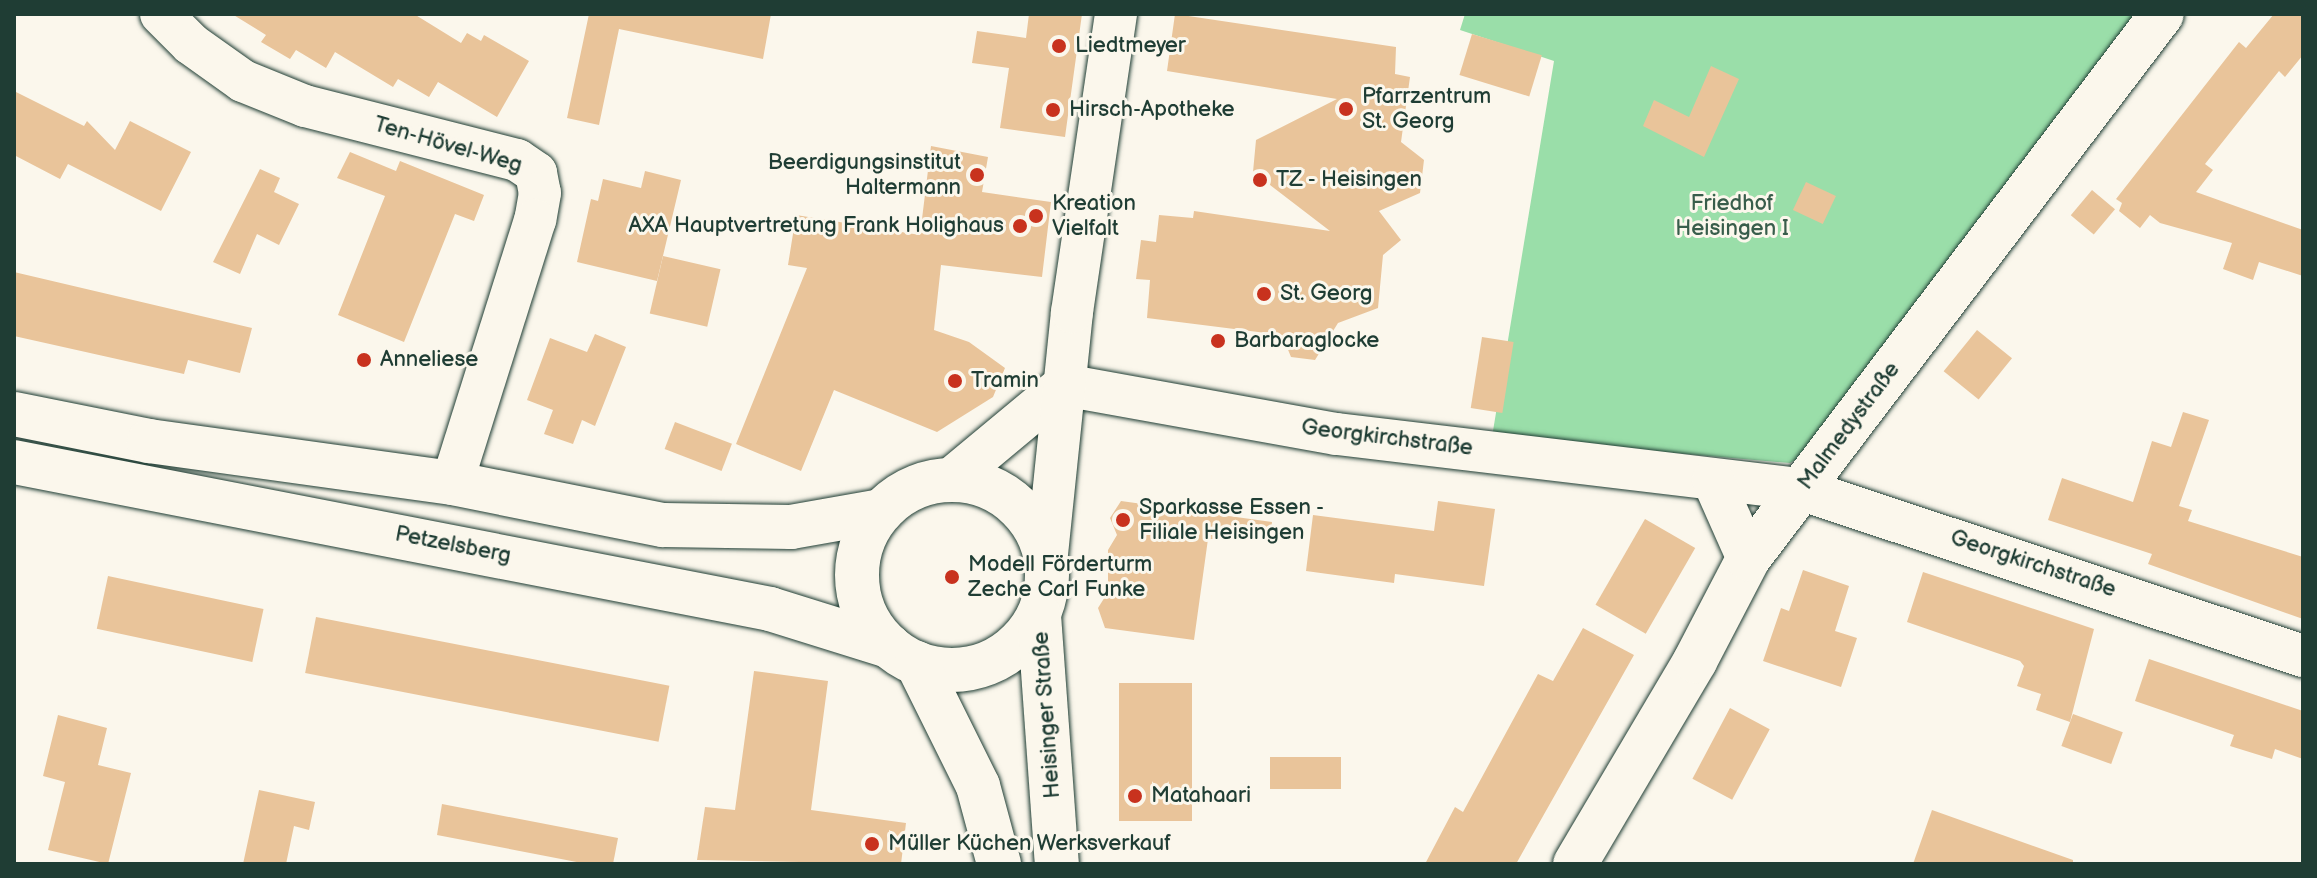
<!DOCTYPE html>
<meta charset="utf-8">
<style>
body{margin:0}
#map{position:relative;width:2317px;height:878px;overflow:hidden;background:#fbf7ec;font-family:"Balsamiq Sans",sans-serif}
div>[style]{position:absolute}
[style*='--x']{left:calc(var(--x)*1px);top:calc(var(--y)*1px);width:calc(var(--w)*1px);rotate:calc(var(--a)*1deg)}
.green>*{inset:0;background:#9adea9}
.building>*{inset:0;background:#e9c49a;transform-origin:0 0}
.roads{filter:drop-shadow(0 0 2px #1f3d34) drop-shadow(0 0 2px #1f3d34)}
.minor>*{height:42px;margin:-21px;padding:0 21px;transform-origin:21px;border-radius:21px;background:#fbf7ec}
.tertiary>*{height:44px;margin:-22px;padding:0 22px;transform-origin:22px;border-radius:22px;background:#fbf7ec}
.secondary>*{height:44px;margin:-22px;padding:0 22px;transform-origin:22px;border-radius:22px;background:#fbf7ec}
.secondary>.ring{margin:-22px;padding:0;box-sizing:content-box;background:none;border:44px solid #fbf7ec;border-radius:50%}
.dots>*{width:22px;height:22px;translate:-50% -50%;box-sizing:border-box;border:4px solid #fbf7ec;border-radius:50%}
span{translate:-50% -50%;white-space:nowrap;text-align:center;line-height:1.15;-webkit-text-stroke:6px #fbf7ec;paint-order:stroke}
.poi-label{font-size:22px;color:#1f3d34}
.left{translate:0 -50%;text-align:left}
.right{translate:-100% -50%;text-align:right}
.street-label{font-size:22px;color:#1f3d34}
.park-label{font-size:22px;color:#385d4b}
.frame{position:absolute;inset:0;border:16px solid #1f3d34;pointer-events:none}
</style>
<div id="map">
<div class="green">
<div style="clip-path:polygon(1465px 14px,2139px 14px,1802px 456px,1790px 463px,1492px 437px,1554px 61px,1460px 30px)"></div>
</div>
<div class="building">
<div style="clip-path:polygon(232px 14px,414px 14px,461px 43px,467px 33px,481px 41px,484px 35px,529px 61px,497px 117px,438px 82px,429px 97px,398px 79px,393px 87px,335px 52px,326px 68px,296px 50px,290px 59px,261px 42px,266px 35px)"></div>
<div style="clip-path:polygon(589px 14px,771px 14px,763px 59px,619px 29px,599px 125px,567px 118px)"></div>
<div style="clip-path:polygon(1029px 14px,1082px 14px,1065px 137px,1000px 128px,1009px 68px,972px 63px,977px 31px,1026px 38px)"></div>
<div style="clip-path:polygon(1175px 14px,1396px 47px,1395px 74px,1410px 77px,1401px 142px,1424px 160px,1420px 193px,1379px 211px,1401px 240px,1383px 255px,1378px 308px,1338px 323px,1315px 360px,1291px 357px,1282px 335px,1147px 318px,1150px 280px,1136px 279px,1141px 240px,1156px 242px,1159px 215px,1193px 218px,1194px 211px,1330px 231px,1253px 172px,1256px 140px,1337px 99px,1167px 71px)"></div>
<div style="clip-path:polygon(2274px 14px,2303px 14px,2303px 55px,2285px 77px,2279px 71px,2205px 164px,2213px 170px,2196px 192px,2303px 230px,2303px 276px,2259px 262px,2253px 280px,2223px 269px,2232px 243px,2160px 223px,2150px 215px,2140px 228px,2119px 211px,2122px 203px,2116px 199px,2239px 42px,2246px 48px)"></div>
<div style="left:1472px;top:34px;width:73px;height:43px;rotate:17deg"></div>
<div style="clip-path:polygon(1711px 66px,1739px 79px,1704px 157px,1643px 126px,1654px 100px,1689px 117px)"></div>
<div style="clip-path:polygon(14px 91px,84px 126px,87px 121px,115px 150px,130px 121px,191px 152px,161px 211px,68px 164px,60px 179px,14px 155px)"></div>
<div style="clip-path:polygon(931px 146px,988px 157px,982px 192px,1051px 202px,1042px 277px,941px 265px,934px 330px,969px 342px,1005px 368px,993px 397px,937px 432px,834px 390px,801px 471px,736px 444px,807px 268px,788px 265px,796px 215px,920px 235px)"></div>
<div style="clip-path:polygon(350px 152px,396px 171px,400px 161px,484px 195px,474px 221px,455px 214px,404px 342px,338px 315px,385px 196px,337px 178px)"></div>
<div style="clip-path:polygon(260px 169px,280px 178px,274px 192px,299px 204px,279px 245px,257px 234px,240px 274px,213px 262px)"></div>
<div style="clip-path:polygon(645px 171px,681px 180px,657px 281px,577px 262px,591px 199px,598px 201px,603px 179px,641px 188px)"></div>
<div style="left:1806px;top:182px;width:33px;height:31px;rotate:25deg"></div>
<div style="left:2092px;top:190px;width:30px;height:33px;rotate:40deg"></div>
<div style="left:663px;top:256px;width:59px;height:59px;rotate:13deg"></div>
<div style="clip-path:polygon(14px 272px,252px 328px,240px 373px,188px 360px,184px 374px,14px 336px)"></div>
<div style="left:1977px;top:330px;width:45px;height:53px;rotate:39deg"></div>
<div style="clip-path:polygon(595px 334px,626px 347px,595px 426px,582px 420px,573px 444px,544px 434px,553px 410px,527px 400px,550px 338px,587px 352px)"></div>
<div style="left:1482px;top:337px;width:32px;height:72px;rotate:9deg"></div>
<div style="clip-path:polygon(2183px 412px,2209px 420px,2179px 506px,2192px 510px,2188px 521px,2303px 557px,2303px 619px,2148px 564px,2152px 554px,2048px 520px,2062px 478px,2133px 502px,2152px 441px,2171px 447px)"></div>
<div style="left:675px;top:422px;width:61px;height:29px;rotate:21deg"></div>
<div style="clip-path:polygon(1121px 501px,1272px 522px,1270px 540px,1208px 539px,1194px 640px,1105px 628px,1098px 608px,1108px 592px,1108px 550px,1117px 535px,1110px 518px)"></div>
<div style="clip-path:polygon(1438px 501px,1495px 509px,1484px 586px,1395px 574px,1394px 583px,1306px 571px,1313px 515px,1434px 531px)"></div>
<div style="left:1645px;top:519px;width:58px;height:99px;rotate:30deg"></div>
<div style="clip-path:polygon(1803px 570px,1849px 586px,1835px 631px,1857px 638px,1841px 687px,1763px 661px,1781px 608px,1789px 611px)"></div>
<div style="clip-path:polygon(1923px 572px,2094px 629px,2070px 722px,2036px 710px,2041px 694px,2017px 686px,2024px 666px,2020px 661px,1907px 622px)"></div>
<div style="left:108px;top:576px;width:159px;height:54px;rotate:12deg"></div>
<div style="left:316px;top:617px;width:360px;height:57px;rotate:11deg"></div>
<div style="clip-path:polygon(1583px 628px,1634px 655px,1516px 864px,1425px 864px,1455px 807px,1463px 812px,1538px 674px,1553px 681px)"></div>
<div style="clip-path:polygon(2149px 659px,2303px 711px,2303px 759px,2275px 749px,2272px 759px,2230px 746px,2234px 735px,2135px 701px)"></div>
<div style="clip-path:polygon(754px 671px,828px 681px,811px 810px,906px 823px,901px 864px,697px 860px,705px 807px,735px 810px)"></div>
<div style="left:1192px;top:683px;width:138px;height:73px;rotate:90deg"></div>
<div style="left:1730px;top:708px;width:45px;height:80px;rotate:28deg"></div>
<div style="left:2073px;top:714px;width:53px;height:34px;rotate:20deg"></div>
<div style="clip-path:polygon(58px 715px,107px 728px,98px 765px,131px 773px,108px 864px,48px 850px,65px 782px,43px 776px)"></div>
<div style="left:1341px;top:757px;width:32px;height:71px;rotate:90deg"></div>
<div style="clip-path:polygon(259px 790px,315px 802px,309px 830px,294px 826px,286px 864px,243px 864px)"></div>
<div style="clip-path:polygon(442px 804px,618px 838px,613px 864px,587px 864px,437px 835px)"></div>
<div style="clip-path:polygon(1932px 810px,2073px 860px,2073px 864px,1913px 864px)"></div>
</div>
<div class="roads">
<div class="minor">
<div style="--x:161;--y:14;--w:42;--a:45"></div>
<div style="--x:191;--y:44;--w:64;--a:35.4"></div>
<div style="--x:243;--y:81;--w:67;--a:22"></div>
<div style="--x:305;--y:106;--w:219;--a:14.3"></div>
<div style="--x:517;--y:160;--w:23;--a:34"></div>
<div style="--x:536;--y:173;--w:20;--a:79"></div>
<div style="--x:540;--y:193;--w:27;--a:100"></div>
<div style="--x:535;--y:220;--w:276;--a:107.5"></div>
<div style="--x:1064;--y:385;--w:277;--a:10.2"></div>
<div style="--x:1337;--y:434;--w:466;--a:6.8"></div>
<div style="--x:1800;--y:489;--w:530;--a:18.37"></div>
<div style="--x:950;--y:480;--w:148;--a:-39.8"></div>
<div style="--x:1713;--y:480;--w:86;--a:66.1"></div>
<div style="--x:1047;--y:554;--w:243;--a:-84.1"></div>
<div style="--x:1072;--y:312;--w:301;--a:-81.6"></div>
</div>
<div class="tertiary">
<div style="--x:1575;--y:864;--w:236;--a:-59.4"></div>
<div style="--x:1695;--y:661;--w:115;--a:-62.5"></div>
<div style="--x:1748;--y:559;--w:684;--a:-52.78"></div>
</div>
<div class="secondary">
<div style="--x:14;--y:414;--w:138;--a:11.3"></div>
<div style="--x:149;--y:441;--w:306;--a:7.9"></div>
<div style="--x:452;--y:483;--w:215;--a:11.3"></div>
<div style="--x:663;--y:525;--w:128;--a:0.9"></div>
<div style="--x:791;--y:527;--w:92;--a:-10"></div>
<div style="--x:14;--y:462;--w:770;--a:11"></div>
<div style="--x:770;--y:609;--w:125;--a:17.3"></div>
<div class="ring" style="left:857px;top:480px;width:146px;height:146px"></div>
<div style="--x:1039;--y:615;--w:250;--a:85.9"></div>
<div style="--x:917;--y:663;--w:137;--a:63.6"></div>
<div style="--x:978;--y:786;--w:81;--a:74.9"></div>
</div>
</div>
<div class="dots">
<div style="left:1059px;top:46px;background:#c8321e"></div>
<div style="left:1346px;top:109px;background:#c8321e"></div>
<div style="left:1053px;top:110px;background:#c8321e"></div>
<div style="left:977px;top:175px;background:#c8321e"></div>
<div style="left:1260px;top:180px;background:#c8321e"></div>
<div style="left:1036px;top:216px;background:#c8321e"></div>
<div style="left:1020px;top:226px;background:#c8321e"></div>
<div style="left:1264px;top:294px;background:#c8321e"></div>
<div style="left:1218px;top:341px;background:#c8321e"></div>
<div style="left:364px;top:360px;background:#c8321e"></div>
<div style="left:955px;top:381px;background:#c8321e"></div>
<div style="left:1123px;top:520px;background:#c8321e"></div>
<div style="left:952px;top:577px;background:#c8321e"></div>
<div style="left:1135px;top:796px;background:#c8321e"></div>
<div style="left:872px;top:844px;background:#c8321e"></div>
</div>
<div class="poi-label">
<span class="left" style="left:1075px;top:46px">Liedtmeyer</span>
<span class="left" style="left:1362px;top:109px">Pfarrzentrum<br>St. Georg</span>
<span class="left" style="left:1069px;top:110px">Hirsch-Apotheke</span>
<span class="right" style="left:961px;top:175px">Beerdigungsinstitut<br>Haltermann</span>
<span class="left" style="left:1276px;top:180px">TZ - Heisingen</span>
<span class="left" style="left:1052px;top:216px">Kreation<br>Vielfalt</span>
<span class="right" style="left:1004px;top:226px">AXA Hauptvertretung Frank Holighaus</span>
<span class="left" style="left:1280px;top:294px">St. Georg</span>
<span class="left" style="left:1234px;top:341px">Barbaraglocke</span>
<span class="left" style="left:380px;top:360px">Anneliese</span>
<span class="left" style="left:971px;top:381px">Tramin</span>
<span class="left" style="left:1139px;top:520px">Sparkasse Essen -<br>Filiale Heisingen</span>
<span class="left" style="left:968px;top:577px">Modell Förderturm<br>Zeche Carl Funke</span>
<span class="left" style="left:1151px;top:796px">Matahaari</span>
<span class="left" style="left:888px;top:844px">Müller Küchen Werksverkauf</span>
</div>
<div class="street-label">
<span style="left:448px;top:145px;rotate:16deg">Ten-Hövel-Weg</span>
<span style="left:1849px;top:426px;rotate:-53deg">Malmedystraße</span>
<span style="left:1387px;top:438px;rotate:7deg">Georgkirchstraße</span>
<span style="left:453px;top:545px;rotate:11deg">Petzelsberg</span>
<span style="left:2033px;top:564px;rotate:18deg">Georgkirchstraße</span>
<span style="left:1047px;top:715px;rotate:-94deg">Heisinger Straße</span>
</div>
<div class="park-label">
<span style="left:1732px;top:216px">Friedhof<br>Heisingen I</span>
</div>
<div class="frame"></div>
</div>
